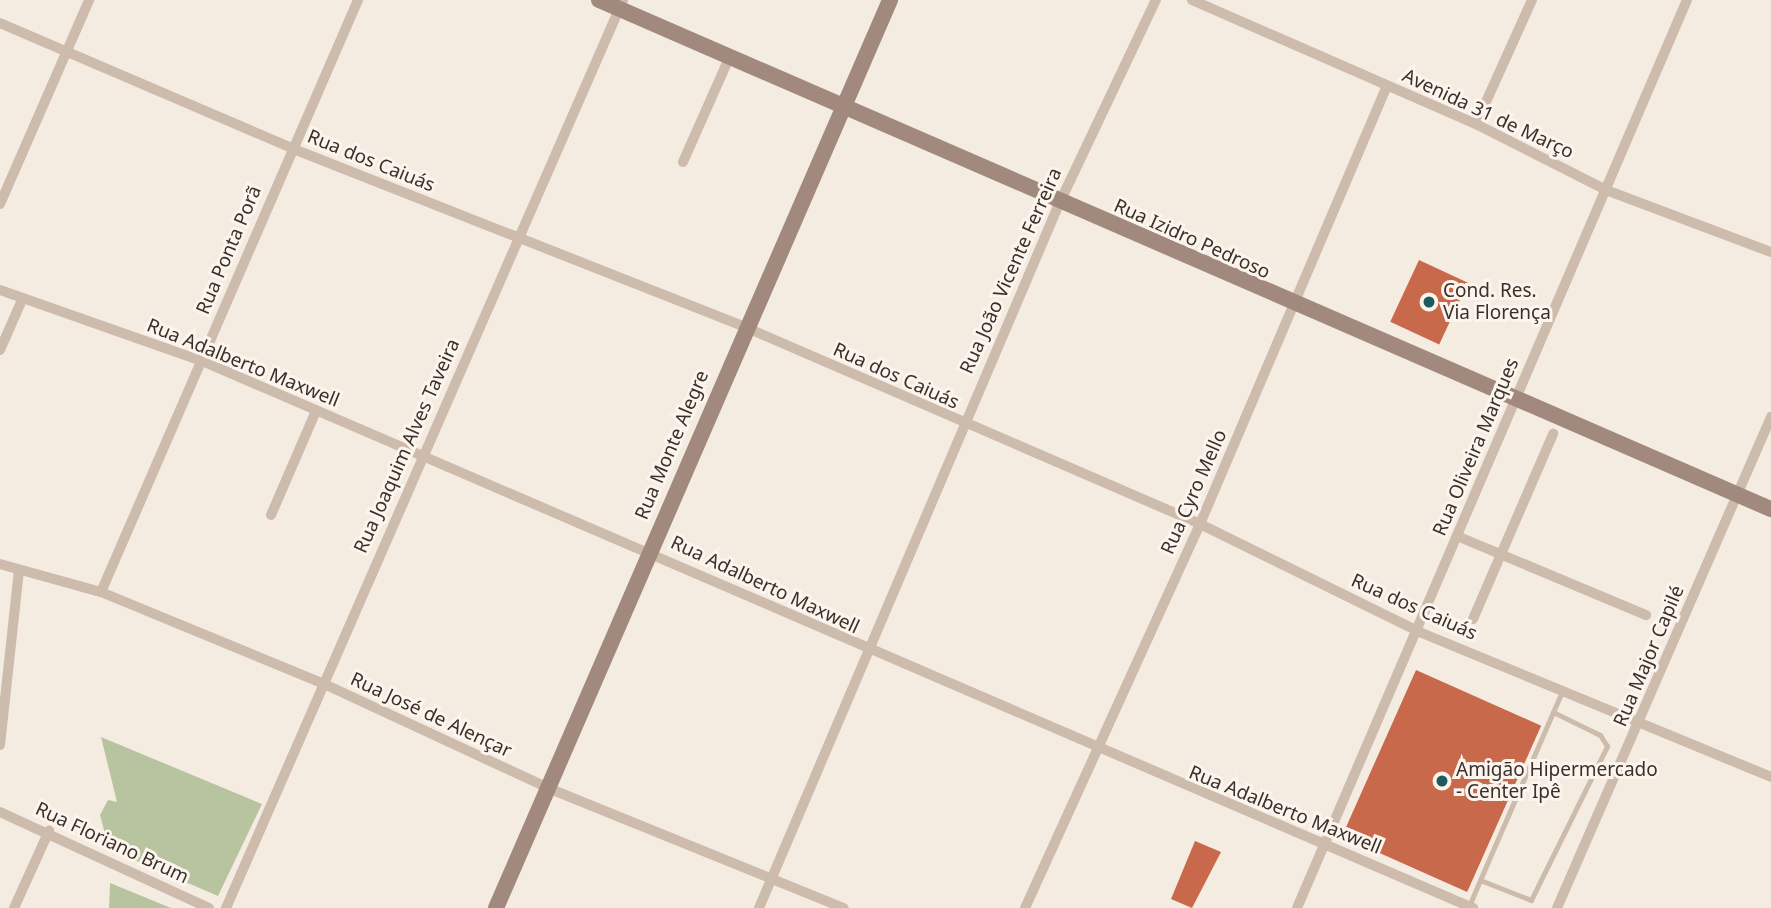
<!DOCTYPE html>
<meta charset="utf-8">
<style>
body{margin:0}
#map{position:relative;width:1771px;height:908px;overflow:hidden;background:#f4ebe1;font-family:"Noto Sans",sans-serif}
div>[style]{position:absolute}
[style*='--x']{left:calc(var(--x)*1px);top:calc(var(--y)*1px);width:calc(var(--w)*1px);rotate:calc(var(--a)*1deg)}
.green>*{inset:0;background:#b8c4a0}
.building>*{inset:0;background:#c8694b;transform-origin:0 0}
.lane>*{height:5px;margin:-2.5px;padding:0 2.5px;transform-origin:2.5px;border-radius:2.5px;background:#cdbbac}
.street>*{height:10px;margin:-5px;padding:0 5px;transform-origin:5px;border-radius:5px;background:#cdbbac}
.secondary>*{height:16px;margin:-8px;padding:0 8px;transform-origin:8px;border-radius:8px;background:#a18a7d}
.dots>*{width:19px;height:19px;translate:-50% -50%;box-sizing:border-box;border:4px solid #fbf5ee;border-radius:50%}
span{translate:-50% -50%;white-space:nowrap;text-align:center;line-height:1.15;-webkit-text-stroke:6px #fbf5ee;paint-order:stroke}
.street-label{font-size:19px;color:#3b302b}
.poi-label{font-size:19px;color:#3b302b}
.left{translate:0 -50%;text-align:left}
</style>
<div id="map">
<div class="green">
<div style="clip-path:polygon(101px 737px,262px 804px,218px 896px,109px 849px,100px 815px,108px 800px,117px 802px)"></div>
<div style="clip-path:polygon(110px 883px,171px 908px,109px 908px)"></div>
</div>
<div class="building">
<div style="left:1419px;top:260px;width:54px;height:68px;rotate:25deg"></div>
<div style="left:1416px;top:670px;width:137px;height:182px;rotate:24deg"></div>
<div style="clip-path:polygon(1195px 841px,1221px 852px,1192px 908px,1171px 899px)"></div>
</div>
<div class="lane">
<div style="--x:1480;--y:880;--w:183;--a:-66.5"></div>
<div style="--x:1469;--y:906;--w:28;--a:-67"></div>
<div style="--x:1480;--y:880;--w:55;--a:21.4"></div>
<div style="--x:1531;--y:900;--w:172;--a:-63.7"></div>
<div style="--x:1607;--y:746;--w:13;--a:-122"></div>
<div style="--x:1600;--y:735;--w:52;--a:-153.9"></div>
<div style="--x:1553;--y:712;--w:24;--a:-66"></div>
</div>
<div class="street">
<div style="--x:1192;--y:0;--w:310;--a:23.6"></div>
<div style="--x:1476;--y:124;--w:146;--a:26.9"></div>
<div style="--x:1606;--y:190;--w:176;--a:20.6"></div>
<div style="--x:0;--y:23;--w:317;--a:23.2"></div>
<div style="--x:291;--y:148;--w:488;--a:21.5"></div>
<div style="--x:745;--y:327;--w:496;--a:23.4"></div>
<div style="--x:1200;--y:524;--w:242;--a:26.2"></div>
<div style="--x:1417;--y:631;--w:383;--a:22.4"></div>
<div style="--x:1476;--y:124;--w:136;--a:-65.7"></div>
<div style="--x:683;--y:162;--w:114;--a:-66.1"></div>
<div style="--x:0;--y:204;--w:223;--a:-66.4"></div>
<div style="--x:0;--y:290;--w:214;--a:19.4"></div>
<div style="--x:202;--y:361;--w:1384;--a:23.29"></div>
<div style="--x:0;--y:350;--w:55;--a:-66.3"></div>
<div style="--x:271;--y:515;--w:113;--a:-66.6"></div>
<div style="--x:1457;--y:536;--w:205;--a:22.7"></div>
<div style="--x:0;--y:564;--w:105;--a:15.5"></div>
<div style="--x:101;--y:592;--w:239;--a:22.4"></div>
<div style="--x:322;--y:683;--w:249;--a:24.9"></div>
<div style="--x:548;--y:788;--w:319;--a:22.1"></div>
<div style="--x:101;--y:592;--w:645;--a:-66.53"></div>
<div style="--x:1473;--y:619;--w:202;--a:-66.6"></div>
<div style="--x:0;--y:745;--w:175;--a:-83.8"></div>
<div style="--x:0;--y:812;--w:230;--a:24.7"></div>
<div style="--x:14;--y:908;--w:85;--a:-65.6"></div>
<div style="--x:226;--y:908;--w:991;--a:-66.38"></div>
<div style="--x:759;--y:908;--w:765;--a:-66.92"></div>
<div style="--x:1059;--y:204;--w:226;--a:-64.6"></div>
<div style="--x:1025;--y:908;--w:422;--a:-65.5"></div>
<div style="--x:1200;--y:524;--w:476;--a:-66.9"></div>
<div style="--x:1297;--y:908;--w:988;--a:-66.76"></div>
<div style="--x:1557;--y:908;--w:536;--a:-66.45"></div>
</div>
<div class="secondary">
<div style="--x:599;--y:0;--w:1278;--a:23.48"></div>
<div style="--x:496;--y:908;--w:990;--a:-66.54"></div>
</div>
<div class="dots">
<div style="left:1429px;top:302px;background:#1f5a5e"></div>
<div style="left:1442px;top:781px;background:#1f5a5e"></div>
</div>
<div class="street-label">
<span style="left:1488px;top:114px;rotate:25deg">Avenida 31 de Março</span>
<span style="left:371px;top:161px;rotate:22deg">Rua dos Caiuás</span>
<span style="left:1192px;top:239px;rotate:24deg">Rua Izidro Pedroso</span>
<span style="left:229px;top:250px;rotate:-67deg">Rua Ponta Porã</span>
<span style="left:1011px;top:271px;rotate:-66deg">Rua João Vicente Ferreira</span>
<span style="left:243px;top:363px;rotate:22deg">Rua Adalberto Maxwell</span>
<span style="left:896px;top:376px;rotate:24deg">Rua dos Caiuás</span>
<span style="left:672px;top:445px;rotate:-67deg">Rua Monte Alegre</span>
<span style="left:407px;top:446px;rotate:-66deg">Rua Joaquim Alves Taveira</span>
<span style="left:1476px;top:447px;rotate:-67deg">Rua Oliveira Marques</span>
<span style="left:1194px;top:492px;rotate:-66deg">Rua Cyro Mello</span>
<span style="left:765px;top:585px;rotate:25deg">Rua Adalberto Maxwell</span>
<span style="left:1414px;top:607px;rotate:24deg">Rua dos Caiuás</span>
<span style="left:1649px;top:656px;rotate:-67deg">Rua Major Capilé</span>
<span style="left:431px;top:715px;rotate:25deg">Rua José de Alençar</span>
<span style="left:1285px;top:810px;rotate:22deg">Rua Adalberto Maxwell</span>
<span style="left:112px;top:843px;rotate:25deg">Rua Floriano Brum</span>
</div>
<div class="poi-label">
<span class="left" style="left:1443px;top:302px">Cond. Res.<br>Via Florença</span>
<span class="left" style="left:1456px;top:781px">Amigão Hipermercado<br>- Center Ipê</span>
</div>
</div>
